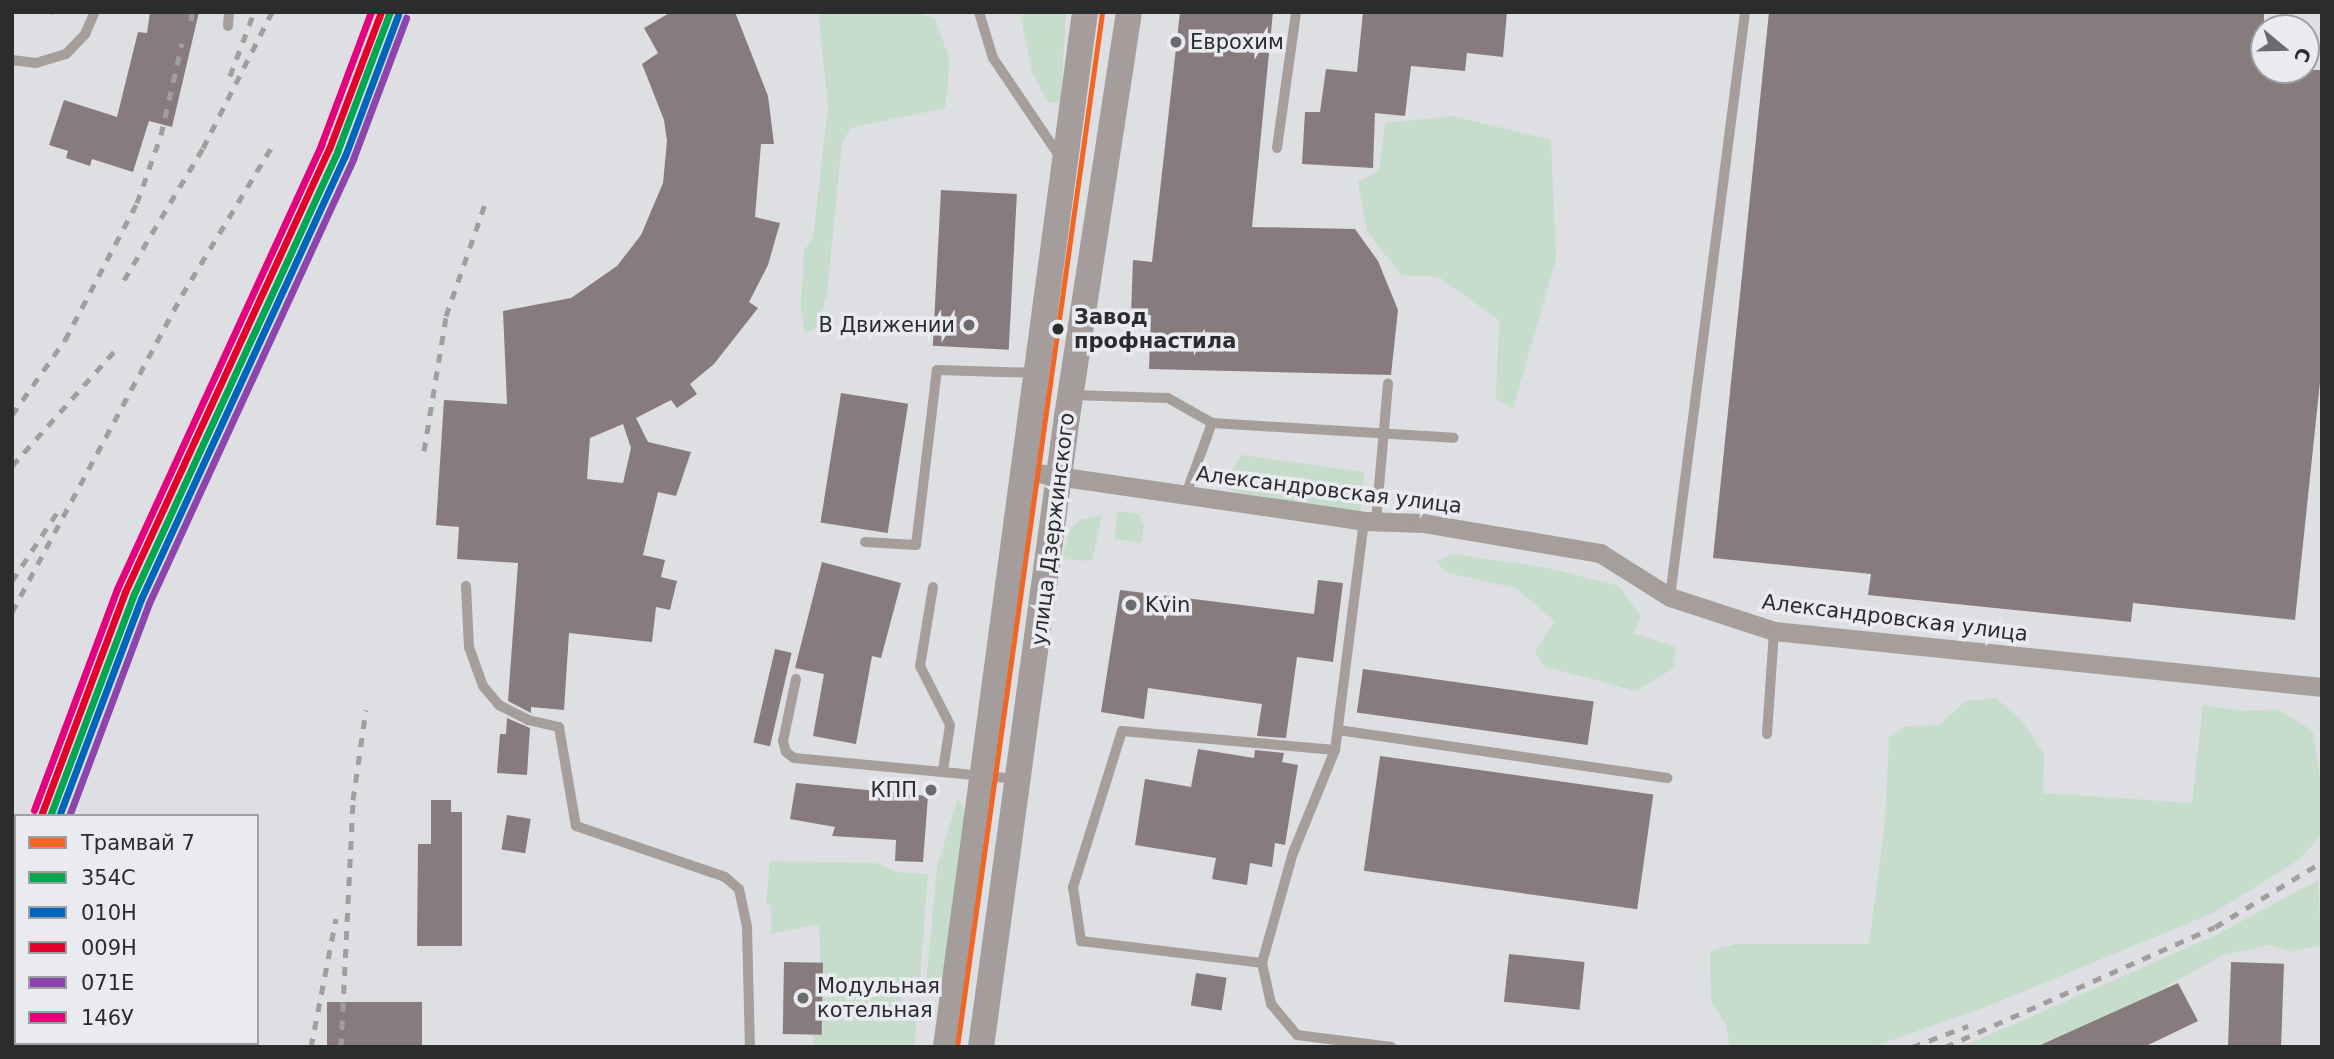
<!DOCTYPE html>
<meta charset="utf-8">
<style>
body{margin:0}
#map{position:relative;width:2334px;height:1059px;overflow:hidden;background:#dedfe2;font-family:"DejaVu Sans",sans-serif}
div>[style]{position:absolute}
[style*='--x']{left:calc(var(--x)*1px);top:calc(var(--y)*1px);width:calc(var(--w)*1px);rotate:calc(var(--a)*1deg)}
.green>*{inset:0;background:#c5ddca}
.building>*{inset:0;background:#887b7d;transform-origin:0 0}
.lane>*{height:10px;margin:-5px;padding:0 5px;transform-origin:5px;border-radius:5px;background:#a69e9b}
.street>*{height:19px;margin:-9.5px;padding:0 9.5px;transform-origin:9.5px;border-radius:9.5px;background:#a69e9b}
.secondary>*{height:26px;margin:-13px;padding:0 13px;transform-origin:13px;border-radius:13px;background:#a59d9b}
.rail>*{height:5px;margin-top:-2.5px;transform-origin:0;background:repeating-linear-gradient(90deg,#a29e9d 0 9px,transparent 0 18px)}
.rail-1>*{height:7px;margin:-3.5px;padding:0 3.5px;transform-origin:3.5px;border-radius:3.5px;background:#00a651}
.rail-2>*{height:7px;margin:-3.5px;padding:0 3.5px;transform-origin:3.5px;border-radius:3.5px;background:#0065bd}
.rail-3>*{height:7px;margin:-3.5px;padding:0 3.5px;transform-origin:3.5px;border-radius:3.5px;background:#e4002b}
.rail-4>*{height:7px;margin:-3.5px;padding:0 3.5px;transform-origin:3.5px;border-radius:3.5px;background:#8e44ad}
.rail-5>*{height:7px;margin:-3.5px;padding:0 3.5px;transform-origin:3.5px;border-radius:3.5px;background:#e5007d}
.tram-1>*{height:5px;margin:-2.5px;padding:0 2.5px;transform-origin:2.5px;border-radius:2.5px;background:#f26522}
.dots>*{width:19px;height:19px;translate:-50% -50%;box-sizing:border-box;border:4px solid #eaebf1;border-radius:50%}
span{translate:-50% -50%;white-space:nowrap;text-align:center;line-height:1.15;-webkit-text-stroke:7px #eaebf1;paint-order:stroke}
.poi-label{font-size:21px;color:#2b2c2e}
.left{translate:0 -50%;text-align:left}
.right{translate:-100% -50%;text-align:right}
.stop-label{font-size:21px;color:#2b2c2e;font-weight:700}
.street-label{font-size:21px;color:#2b2c2e}
.frame{position:absolute;inset:0;border:14px solid #2b2c2e;pointer-events:none}
.legend{position:absolute;left:14px;top:814px;width:245px;height:231px;box-sizing:border-box;background:#eaebf1;border:2px solid #9e9fa3;margin:0;padding:9px 12px;list-style:none;font-size:21px;color:#2b2c2e}
.legend li{display:flex;align-items:center;gap:14px;height:35px}
.legend b{width:35px;border:2px solid #9e9fa3}
.north{position:absolute;left:2250px;top:14px;width:70px;height:70px;box-sizing:border-box;background:#eaebf1;border:2px solid #9e9fa3;border-radius:50%;rotate:109deg;font-size:19px;font-weight:700;line-height:28px;text-align:center;color:#2b2c2e}
.north::after{content:'';display:block;margin:auto;width:24px;height:32px;background:#6a6b6d;clip-path:polygon(50% 0,100% 100%,50% 72%,0 100%)}
</style>
<div id="map">
<div class="green">
<div style="clip-path:polygon(818px 12px,913px 12px,935px 18px,950px 61px,945px 108px,851px 128px,842px 142px,827px 294px,817px 327px,805px 334px,801px 306px,804px 250px,813px 239px,828px 105px)"></div>
<div style="clip-path:polygon(1026px 12px,1066px 12px,1061px 99px,1055px 103px,1047px 101px,1032px 71px,1021px 18px)"></div>
<div style="clip-path:polygon(1453px 116px,1551px 140px,1556px 259px,1513px 409px,1496px 398px,1499px 320px,1439px 277px,1401px 275px,1367px 231px,1358px 182px,1379px 171px,1385px 123px)"></div>
<div style="clip-path:polygon(1241px 455px,1364px 472px,1361px 514px,1280px 504px,1227px 489px,1226px 481px)"></div>
<div style="clip-path:polygon(1118px 511px,1138px 514px,1144px 525px,1141px 543px,1114px 539px)"></div>
<div style="clip-path:polygon(1102px 515px,1092px 561px,1062px 559px,1071px 528px,1080px 520px)"></div>
<div style="clip-path:polygon(1452px 554px,1548px 568px,1619px 586px,1641px 617px,1633px 633px,1675px 647px,1674px 668px,1636px 691px,1543px 666px,1535px 651px,1555px 621px,1516px 588px,1448px 573px,1436px 562px)"></div>
<div style="clip-path:polygon(1996px 698px,2022px 721px,2044px 754px,2043px 793px,2192px 803px,2203px 705px,2243px 711px,2277px 709px,2313px 731px,2322px 793px,2321px 835px,2300px 859px,2213px 913px,1988px 1006px,1872px 1047px,1730px 1047px,1726px 1025px,1711px 1001px,1710px 951px,1737px 944px,1869px 944px,1885px 822px,1889px 738px,1905px 726px,1939px 725px,1966px 701px)"></div>
<div style="clip-path:polygon(958px 798px,970px 819px,950px 957px,937px 987px,926px 983px,937px 868px)"></div>
<div style="clip-path:polygon(770px 861px,876px 863px,898px 872px,928px 874px,920px 979px,916px 976px,896px 994px,910px 1007px,910px 1013px,918px 1013px,914px 1047px,814px 1047px,813px 1034px,823px 1034px,819px 924px,771px 934px,771px 906px,766px 903px)"></div>
<div style="clip-path:polygon(2318px 880px,2321px 945px,2292px 952px,2269px 945px,2223px 955px,2056px 1047px,1962px 1047px,2216px 935px)"></div>
</div>
<div class="building">
<div style="clip-path:polygon(150px 12px,199px 12px,172px 127px,149px 121px,133px 172px,92px 159px,90px 166px,66px 158px,68px 151px,49px 145px,64px 100px,117px 117px,138px 32px,147px 33px)"></div>
<div style="clip-path:polygon(evenodd,671px 12px,735px 12px,768px 96px,774px 144px,761px 144px,755px 217px,780px 223px,768px 265px,749px 302px,758px 308px,714px 364px,690px 384px,697px 394px,677px 408px,671px 400px,636px 418px,648px 442px,691px 452px,676px 496px,658px 492px,643px 555px,665px 560px,661px 577px,677px 581px,670px 610px,656px 607px,652px 642px,569px 633px,564px 710px,531px 707px,531px 713px,508px 701px,518px 563px,457px 559px,459px 527px,436px 525px,444px 400px,507px 404px,503px 311px,571px 298px,617px 266px,641px 235px,663px 183px,667px 141px,664px 120px,642px 64px,658px 53px,644px 28px,671px 12px,623px 424px,631px 448px,623px 483px,587px 479px,590px 438px,623px 424px)"></div>
<div style="clip-path:polygon(1180px 12px,1273px 12px,1252px 227px,1355px 229px,1378px 261px,1398px 310px,1391px 375px,1149px 369px,1151px 315px,1131px 315px,1133px 260px,1152px 262px)"></div>
<div style="clip-path:polygon(1363px 12px,1507px 12px,1503px 57px,1467px 53px,1465px 71px,1411px 66px,1405px 116px,1375px 113px,1373px 168px,1302px 164px,1305px 112px,1320px 112px,1326px 69px,1357px 72px)"></div>
<div style="clip-path:polygon(1769px 12px,2264px 12px,2264px 70px,2322px 70px,2322px 363px,2295px 620px,2133px 603px,2131px 622px,1868px 595px,1871px 574px,1713px 558px)"></div>
<div style="left:941px;top:190px;width:76px;height:156px;rotate:3deg"></div>
<div style="left:841px;top:393px;width:68px;height:131px;rotate:9deg"></div>
<div style="clip-path:polygon(822px 562px,901px 583px,881px 658px,872px 656px,856px 744px,813px 736px,824px 674px,795px 668px)"></div>
<div style="clip-path:polygon(1318px 580px,1343px 583px,1333px 662px,1297px 657px,1286px 738px,1257px 736px,1262px 704px,1148px 688px,1144px 719px,1101px 712px,1120px 590px,1314px 614px)"></div>
<div style="left:775px;top:649px;width:17px;height:96px;rotate:13deg"></div>
<div style="left:1363px;top:669px;width:233px;height:44px;rotate:8deg"></div>
<div style="clip-path:polygon(507px 718px,530px 728px,527px 775px,497px 773px,500px 734px,506px 734px)"></div>
<div style="clip-path:polygon(1198px 749px,1254px 758px,1255px 750px,1284px 753px,1282px 762px,1298px 765px,1285px 845px,1275px 843px,1272px 867px,1250px 863px,1247px 885px,1212px 879px,1216px 858px,1135px 845px,1145px 779px,1191px 787px)"></div>
<div style="left:1380px;top:756px;width:276px;height:116px;rotate:8deg"></div>
<div style="clip-path:polygon(796px 783px,928px 796px,923px 862px,895px 861px,896px 840px,832px 836px,835px 827px,790px 819px)"></div>
<div style="clip-path:polygon(431px 800px,451px 800px,451px 812px,462px 812px,462px 946px,417px 946px,418px 844px,431px 844px)"></div>
<div style="left:507px;top:815px;width:24px;height:35px;rotate:9deg"></div>
<div style="left:1509px;top:954px;width:76px;height:48px;rotate:6deg"></div>
<div style="left:784px;top:962px;width:39px;height:72px;rotate:1deg"></div>
<div style="left:2231px;top:962px;width:53px;height:85px;rotate:2deg"></div>
<div style="left:1196px;top:973px;width:31px;height:33px;rotate:9deg"></div>
<div style="clip-path:polygon(2178px 983px,2198px 1021px,2144px 1047px,2036px 1047px)"></div>
<div style="left:327px;top:1002px;width:95px;height:45px"></div>
</div>
<div class="lane">
<div style="--x:979;--y:12;--w:48;--a:73.1"></div>
<div style="--x:993;--y:58;--w:123;--a:55.9"></div>
<div style="--x:228;--y:26;--w:14;--a:-86"></div>
<div style="--x:12;--y:60;--w:24;--a:7"></div>
<div style="--x:36;--y:63;--w:31;--a:-17"></div>
<div style="--x:66;--y:54;--w:28;--a:-46"></div>
<div style="--x:85;--y:34;--w:24;--a:-66"></div>
<div style="--x:1277;--y:148;--w:137;--a:-82"></div>
<div style="--x:1072;--y:395;--w:96;--a:1.8"></div>
<div style="--x:1168;--y:398;--w:51;--a:29.6"></div>
<div style="--x:1186;--y:494;--w:76;--a:-69.9"></div>
<div style="--x:1212;--y:423;--w:242;--a:3.5"></div>
<div style="--x:1364;--y:521;--w:231;--a:97.2"></div>
<div style="--x:1335;--y:750;--w:214;--a:-174.9"></div>
<div style="--x:1122;--y:731;--w:164;--a:107.4"></div>
<div style="--x:1073;--y:887;--w:55;--a:81.6"></div>
<div style="--x:1081;--y:941;--w:182;--a:6.9"></div>
<div style="--x:1262;--y:963;--w:42;--a:77.6"></div>
<div style="--x:1271;--y:1004;--w:40;--a:50"></div>
<div style="--x:1297;--y:1035;--w:95;--a:7.3"></div>
<div style="--x:1376;--y:521;--w:138;--a:-85"></div>
<div style="--x:865;--y:542;--w:51;--a:3.4"></div>
<div style="--x:916;--y:545;--w:176;--a:-83.2"></div>
<div style="--x:937;--y:370;--w:100;--a:1.7"></div>
<div style="--x:466;--y:586;--w:61;--a:87.2"></div>
<div style="--x:469;--y:647;--w:41;--a:70.3"></div>
<div style="--x:483;--y:686;--w:25;--a:50"></div>
<div style="--x:499;--y:705;--w:33;--a:27"></div>
<div style="--x:528;--y:720;--w:32;--a:13"></div>
<div style="--x:559;--y:727;--w:100;--a:80.3"></div>
<div style="--x:576;--y:826;--w:157;--a:18.9"></div>
<div style="--x:725;--y:877;--w:18;--a:41"></div>
<div style="--x:739;--y:889;--w:39;--a:78"></div>
<div style="--x:747;--y:927;--w:120;--a:88.6"></div>
<div style="--x:933;--y:587;--w:80;--a:99.3"></div>
<div style="--x:920;--y:666;--w:66;--a:63"></div>
<div style="--x:950;--y:725;--w:47;--a:98.7"></div>
<div style="--x:1670;--y:597;--w:590;--a:-82.69"></div>
<div style="--x:796;--y:679;--w:63;--a:101.8"></div>
<div style="--x:783;--y:741;--w:11;--a:75"></div>
<div style="--x:786;--y:752;--w:10;--a:37"></div>
<div style="--x:794;--y:758;--w:224;--a:5.4"></div>
<div style="--x:1338;--y:730;--w:333;--a:8.3"></div>
<div style="--x:1767;--y:734;--w:103;--a:-86.1"></div>
<div style="--x:1262;--y:963;--w:114;--a:-74.3"></div>
<div style="--x:1293;--y:853;--w:111;--a:-67.8"></div>
</div>
<div class="street">
<div style="--x:1023;--y:471;--w:345;--a:8.3"></div>
<div style="--x:1364;--y:521;--w:59;--a:1.9"></div>
<div style="--x:1423;--y:523;--w:180;--a:9.6"></div>
<div style="--x:1600;--y:553;--w:83;--a:32.2"></div>
<div style="--x:1670;--y:597;--w:109;--a:18.1"></div>
<div style="--x:1774;--y:631;--w:551;--a:5.83"></div>
</div>
<div class="secondary">
<div style="--x:946;--y:1047;--w:1044;--a:-82.35"></div>
<div style="--x:981;--y:1047;--w:636;--a:-82.23"></div>
<div style="--x:1067;--y:417;--w:410;--a:-81.3"></div>
</div>
<div class="rail">
<div style="--x:50;--y:13;--w:1;--a:-45"></div>
<div style="--x:191;--y:21;--w:9;--a:-84"></div>
<div style="--x:230;--y:76;--w:68;--a:-69.4"></div>
<div style="--x:124;--y:280;--w:154;--a:-59.1"></div>
<div style="--x:203;--y:148;--w:153;--a:-63.1"></div>
<div style="--x:12;--y:415;--w:92;--a:-54.8"></div>
<div style="--x:65;--y:340;--w:155;--a:-62.3"></div>
<div style="--x:137;--y:203;--w:72;--a:-70.6"></div>
<div style="--x:161;--y:135;--w:94;--a:-77.1"></div>
<div style="--x:424;--y:451;--w:137;--a:-80.7"></div>
<div style="--x:446;--y:316;--w:125;--a:-70.8"></div>
<div style="--x:12;--y:466;--w:161;--a:-48.3"></div>
<div style="--x:12;--y:581;--w:87;--a:-56.7"></div>
<div style="--x:12;--y:612;--w:360;--a:-61.8"></div>
<div style="--x:182;--y:295;--w:172;--a:-58.8"></div>
<div style="--x:311;--y:1047;--w:131;--a:-79"></div>
<div style="--x:341;--y:1047;--w:247;--a:-87.2"></div>
<div style="--x:353;--y:800;--w:91;--a:-81.8"></div>
<div style="--x:1912;--y:1047;--w:60;--a:-20.6"></div>
<div style="--x:1945;--y:1047;--w:295;--a:-24"></div>
<div style="--x:2215;--y:927;--w:125;--a:-31.3"></div>
</div>
<div class="rail-1">
<div style="--x:50;--y:816;--w:235;--a:-69.3"></div>
<div style="--x:133;--y:596;--w:489;--a:-65.3"></div>
<div style="--x:337;--y:152;--w:150;--a:-69.3"></div>
</div>
<div class="rail-2">
<div style="--x:59;--y:816;--w:232;--a:-69.3"></div>
<div style="--x:141;--y:599;--w:488;--a:-65.3"></div>
<div style="--x:345;--y:156;--w:151;--a:-69.4"></div>
</div>
<div class="rail-3">
<div style="--x:42;--y:813;--w:236;--a:-69.4"></div>
<div style="--x:125;--y:592;--w:488;--a:-65.3"></div>
<div style="--x:329;--y:149;--w:147;--a:-69.2"></div>
</div>
<div class="rail-4">
<div style="--x:69;--y:816;--w:228;--a:-69.4"></div>
<div style="--x:149;--y:603;--w:489;--a:-65.3"></div>
<div style="--x:353;--y:159;--w:151;--a:-69.4"></div>
</div>
<div class="rail-5">
<div style="--x:34;--y:810;--w:236;--a:-69.4"></div>
<div style="--x:117;--y:589;--w:489;--a:-65.3"></div>
<div style="--x:321;--y:145;--w:142;--a:-69.4"></div>
</div>
<div class="tram-1">
<div style="--x:957;--y:1047;--w:1045;--a:-82.02"></div>
</div>
<div class="dots">
<div style="left:1176px;top:42px;background:#6a6b6d"></div>
<div style="left:969px;top:325px;background:#6a6b6d"></div>
<div style="left:1058px;top:329px;background:#2b2c2e"></div>
<div style="left:1131px;top:605px;background:#6a6b6d"></div>
<div style="left:931px;top:790px;background:#6a6b6d"></div>
<div style="left:803px;top:998px;background:#6a6b6d"></div>
</div>
<div class="poi-label">
<span class="left" style="left:1190px;top:42px">Еврохим</span>
<span class="right" style="left:955px;top:325px">В Движении</span>
<span class="left" style="left:1145px;top:605px">Kvin</span>
<span class="right" style="left:917px;top:790px">КПП</span>
<span class="left" style="left:817px;top:998px">Модульная<br>котельная</span>
</div>
<div class="stop-label">
<span class="left" style="left:1074px;top:329px">Завод<br>профнастила</span>
</div>
<div class="street-label">
<span style="left:1329px;top:490px;rotate:7deg">Александровская улица</span>
<span style="left:1053px;top:529px;rotate:-83deg">улица Дзержинского</span>
<span style="left:1895px;top:618px;rotate:7deg">Александровская улица</span>
</div>
<div class="frame"></div>
<ul class="legend">
<li><b style="height:9px;background:#f26522"></b>Трамвай 7</li>
<li><b style="height:9px;background:#00a651"></b>354С</li>
<li><b style="height:9px;background:#0065bd"></b>010Н</li>
<li><b style="height:9px;background:#e4002b"></b>009Н</li>
<li><b style="height:9px;background:#8e44ad"></b>071Е</li>
<li><b style="height:9px;background:#e5007d"></b>146У</li>
</ul>
<div class="north">С</div>
</div>
